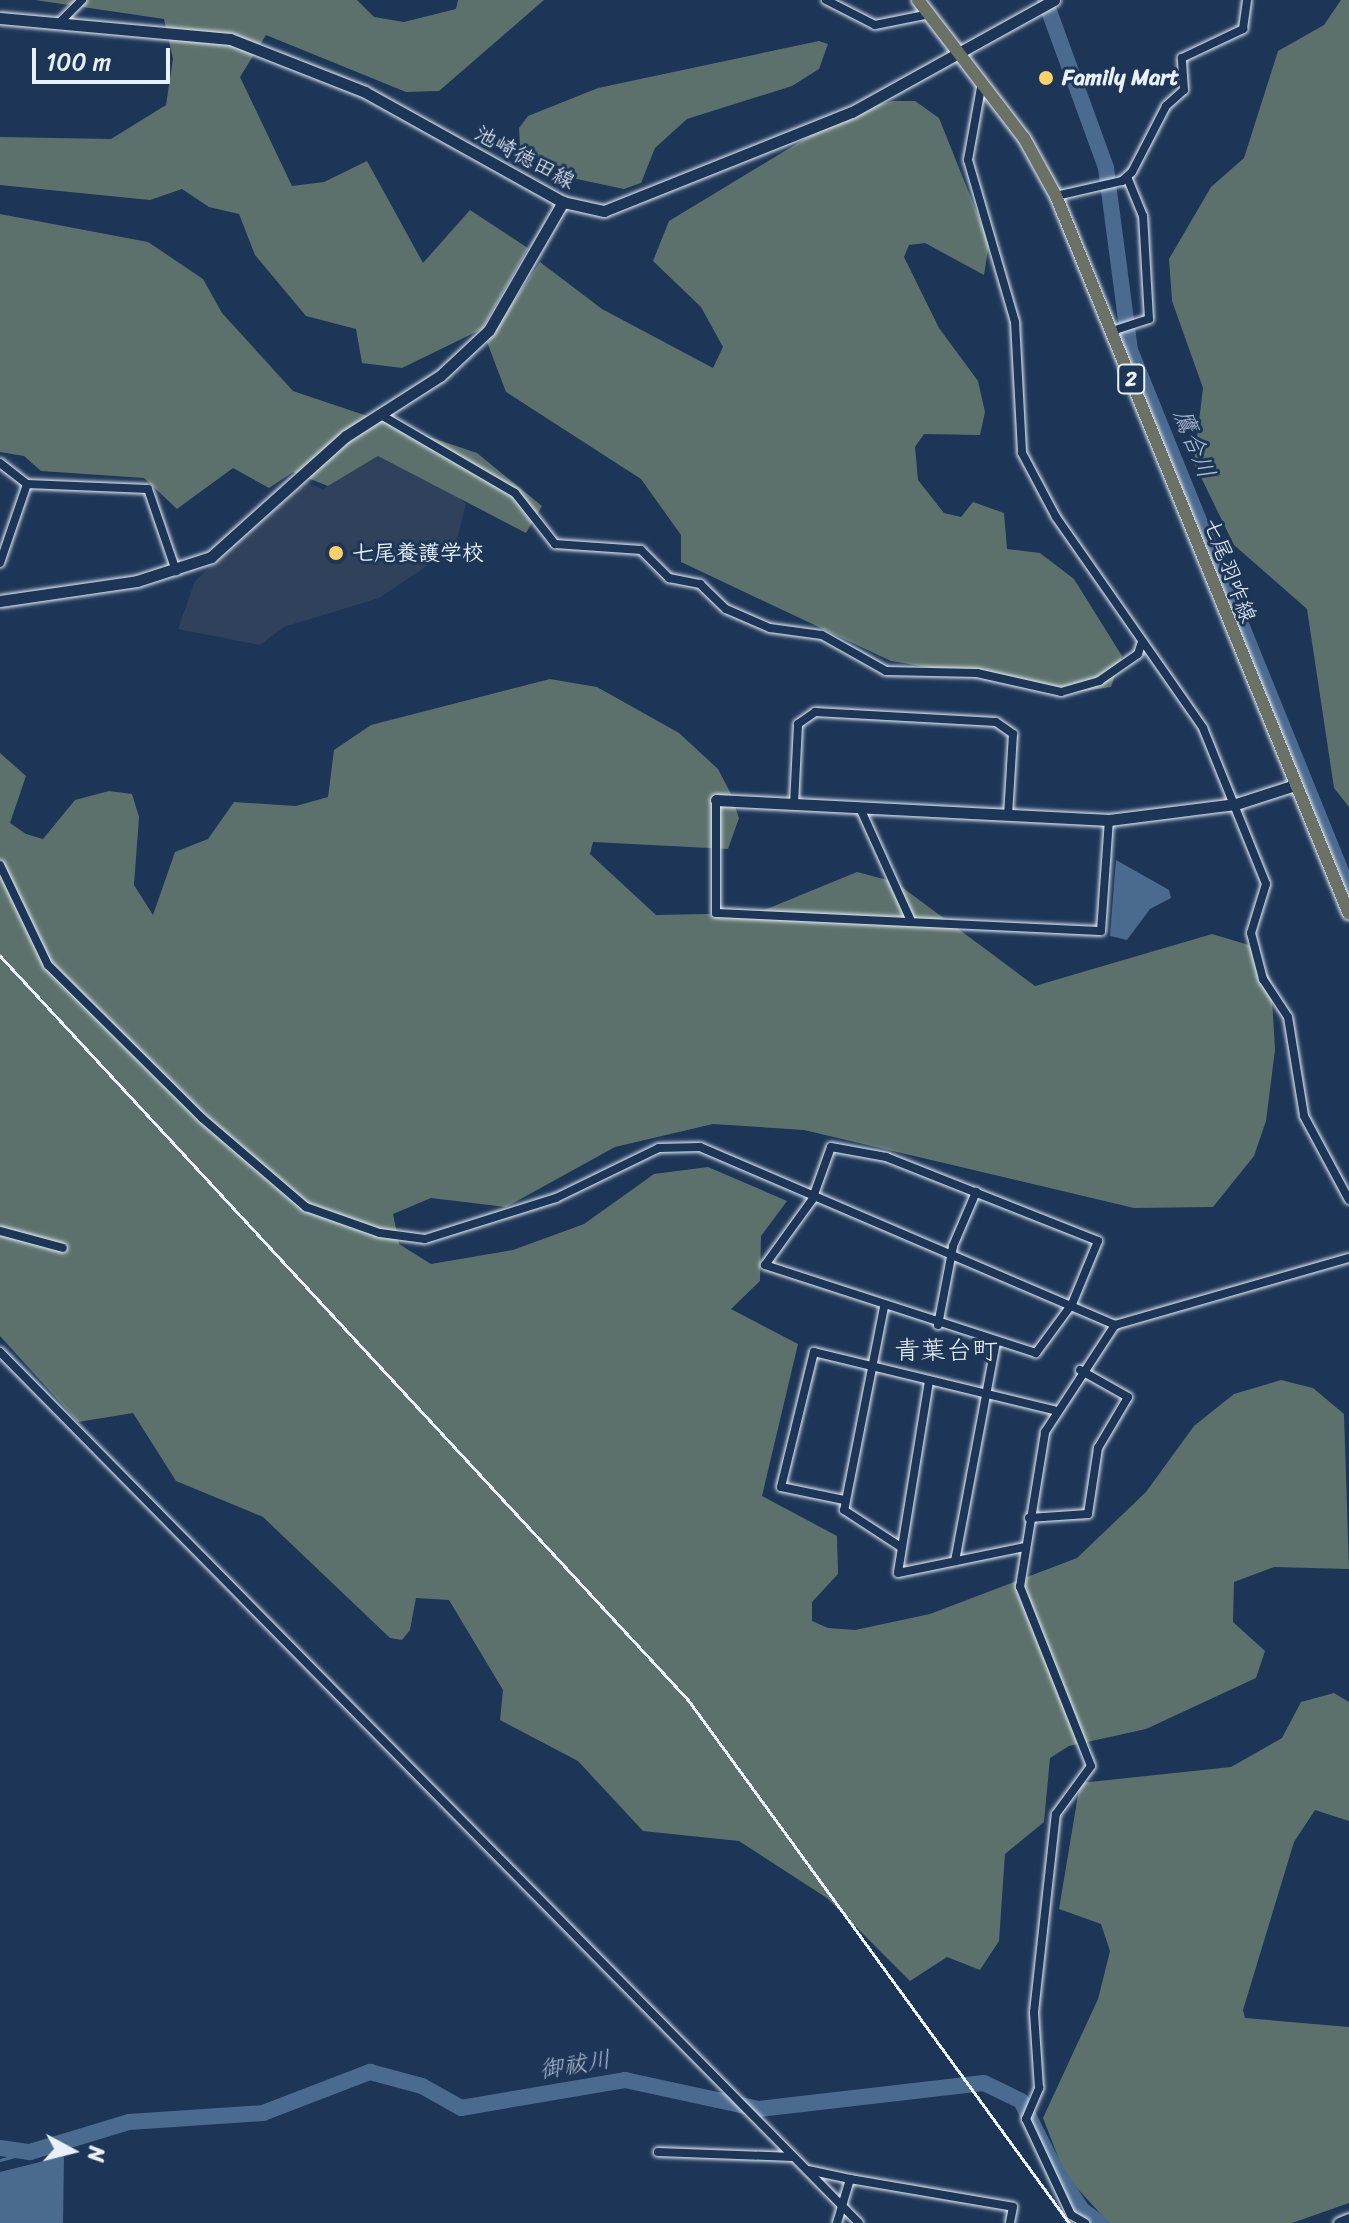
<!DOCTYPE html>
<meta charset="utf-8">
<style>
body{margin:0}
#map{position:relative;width:1349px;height:2223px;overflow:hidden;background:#1d3557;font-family:Sriracha,"Klee One",sans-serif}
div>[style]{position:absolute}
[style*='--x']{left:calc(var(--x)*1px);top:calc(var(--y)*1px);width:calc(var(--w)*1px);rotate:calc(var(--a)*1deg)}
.built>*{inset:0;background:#30415c}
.green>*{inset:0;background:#5c716c}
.water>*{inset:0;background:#4b6a90}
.stream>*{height:3px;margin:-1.5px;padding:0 1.5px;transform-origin:1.5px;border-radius:1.5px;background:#4b6a90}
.river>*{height:16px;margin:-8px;padding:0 8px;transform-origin:8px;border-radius:8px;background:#4b6a90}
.roads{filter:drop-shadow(0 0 2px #e8f1f8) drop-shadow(0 0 2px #e8f1f8)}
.street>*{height:8px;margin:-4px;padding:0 4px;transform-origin:4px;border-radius:4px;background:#1d3557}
.secondary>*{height:11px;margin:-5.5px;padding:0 5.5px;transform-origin:5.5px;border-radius:5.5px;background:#1d3557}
.primary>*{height:12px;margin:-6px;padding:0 6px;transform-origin:6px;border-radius:6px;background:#6b7165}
.rail>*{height:3px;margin:-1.5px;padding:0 1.5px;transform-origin:1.5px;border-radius:1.5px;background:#e8f1f8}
.dots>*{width:22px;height:22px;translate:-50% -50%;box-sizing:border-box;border:4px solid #1d3557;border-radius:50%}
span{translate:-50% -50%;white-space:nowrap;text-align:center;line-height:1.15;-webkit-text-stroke:6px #1d3557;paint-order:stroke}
.shield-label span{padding:2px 6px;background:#1d3557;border:2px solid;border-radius:6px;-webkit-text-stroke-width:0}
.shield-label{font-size:20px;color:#e8f1f8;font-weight:700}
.poi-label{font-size:22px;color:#e8f1f8;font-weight:700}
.left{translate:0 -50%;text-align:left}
.street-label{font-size:22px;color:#e8f1f8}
.water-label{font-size:24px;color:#b1c2d4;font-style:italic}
.quarter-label{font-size:26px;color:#e8f1f8}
.north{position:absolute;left:32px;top:2111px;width:80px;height:80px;-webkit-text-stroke:6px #1d3557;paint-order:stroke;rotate:97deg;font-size:22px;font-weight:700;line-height:32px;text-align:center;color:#e8f1f8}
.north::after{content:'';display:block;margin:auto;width:28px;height:36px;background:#e8f1f8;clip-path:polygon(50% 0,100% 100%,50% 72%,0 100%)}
.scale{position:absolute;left:32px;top:48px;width:138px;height:36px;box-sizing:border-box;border:4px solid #e8f1f8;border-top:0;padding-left:10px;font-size:24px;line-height:28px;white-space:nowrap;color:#e8f1f8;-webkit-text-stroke:6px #1d3557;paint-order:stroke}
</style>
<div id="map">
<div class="built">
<div style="clip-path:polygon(378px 456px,437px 476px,466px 504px,455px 547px,379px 598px,284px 627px,260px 645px,178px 629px,195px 581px,305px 482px,323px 489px)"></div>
</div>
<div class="green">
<div style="clip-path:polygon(35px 0,357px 0,374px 17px,404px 22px,456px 9px,458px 0,544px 0,439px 91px,406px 92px,266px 35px,240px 77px,292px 186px,324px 182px,367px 161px,423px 263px,470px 210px,528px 248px,482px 329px,402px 368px,362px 363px,356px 329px,306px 316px,255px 255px,239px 214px,209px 207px,182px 189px,150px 200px,0 185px,0 137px,111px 139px,166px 105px,173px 59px,164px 19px)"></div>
<div style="clip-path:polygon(1341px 0,1349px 0,1349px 807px,1334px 788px,1307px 609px,1234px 545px,1194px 463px,1203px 388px,1172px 301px,1169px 259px,1211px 187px,1244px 158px,1278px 51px,1324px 25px)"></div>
<div style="clip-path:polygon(819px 41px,828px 44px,819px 69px,792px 86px,687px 119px,655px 148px,641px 183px,624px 189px,572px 178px,520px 146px,519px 128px,528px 116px,598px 88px)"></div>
<div style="clip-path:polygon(893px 101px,915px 101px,939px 118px,989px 243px,984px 275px,925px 243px,909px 245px,904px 257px,939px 328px,978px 381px,985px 412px,980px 435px,924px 434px,915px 447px,918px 480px,944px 513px,961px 517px,973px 502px,1004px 513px,1007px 549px,1040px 553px,1074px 579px,1122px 656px,1111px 687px,1076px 692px,891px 661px,681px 562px,681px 535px,641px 479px,506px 392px,487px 342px,540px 262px,602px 309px,713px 368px,723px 347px,701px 307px,653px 261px,669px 221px,846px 114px)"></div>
<div style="clip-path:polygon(0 214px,148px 242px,203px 279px,222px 313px,293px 391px,477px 453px,542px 506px,526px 533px,378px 456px,328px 486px,293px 472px,269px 488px,233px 468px,177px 509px,144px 478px,41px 471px,24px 456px,0 452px)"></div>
<div style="clip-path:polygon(550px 679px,597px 687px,679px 733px,718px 769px,730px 792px,739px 818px,728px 849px,593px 842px,590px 854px,656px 915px,757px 913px,857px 872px,895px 882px,1035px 986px,1212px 934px,1249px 945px,1271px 980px,1275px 1050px,1266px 1121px,1254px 1156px,1213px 1207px,1134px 1208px,804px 1130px,713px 1124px,615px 1147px,506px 1207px,431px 1198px,393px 1214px,399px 1244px,431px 1264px,513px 1250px,584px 1224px,654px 1174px,708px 1167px,787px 1201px,761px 1236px,760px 1281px,731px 1309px,798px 1344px,762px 1496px,837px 1536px,838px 1574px,812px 1602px,812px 1621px,828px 1628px,855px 1630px,930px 1614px,1077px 1558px,1146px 1492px,1194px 1426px,1234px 1394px,1281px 1380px,1313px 1388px,1344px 1414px,1349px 1569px,1274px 1567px,1234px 1582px,1233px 1622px,1265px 1651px,1256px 1678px,1146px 1729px,1069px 1746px,1050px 1758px,1044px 1822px,1005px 1854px,999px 1941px,980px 1970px,947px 1957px,910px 1981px,827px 1898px,739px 1841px,643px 1831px,578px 1761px,500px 1720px,503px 1690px,449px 1600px,416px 1598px,410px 1630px,402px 1640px,390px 1638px,263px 1517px,176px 1481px,133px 1413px,78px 1422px,0 1336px,0 753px,26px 776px,10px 823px,26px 834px,43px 839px,75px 800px,109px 791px,132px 794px,139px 817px,134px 885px,153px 915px,175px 852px,208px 839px,234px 802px,296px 806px,328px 797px,334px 750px,371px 725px)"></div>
<div style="clip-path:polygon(1334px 1693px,1349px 1702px,1349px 1821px,1315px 1810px,1294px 1842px,1243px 2010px,1245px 2018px,1349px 2027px,1349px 2203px,1292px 2223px,1109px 2223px,1065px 2175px,1043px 2118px,1098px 1999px,1110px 1951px,1101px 1924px,1059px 1909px,1080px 1783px,1231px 1767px,1282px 1738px,1301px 1702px)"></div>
</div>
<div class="water">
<div style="clip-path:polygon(1116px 860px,1169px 890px,1171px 898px,1150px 909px,1127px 940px,1110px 936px)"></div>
<div style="clip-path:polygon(64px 2156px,63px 2223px,0 2223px,0 2172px)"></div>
</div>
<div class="stream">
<div style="--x:0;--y:2160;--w:31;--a:-15"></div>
</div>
<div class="river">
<div style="--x:1045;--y:0;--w:179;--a:70"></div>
<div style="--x:1106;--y:168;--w:184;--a:82.5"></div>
<div style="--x:1130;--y:350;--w:584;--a:67.96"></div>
<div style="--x:0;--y:2148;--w:30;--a:8"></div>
<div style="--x:30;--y:2152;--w:103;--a:-16.9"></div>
<div style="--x:129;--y:2122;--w:134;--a:-3.8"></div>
<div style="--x:263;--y:2113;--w:115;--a:-21"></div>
<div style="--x:370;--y:2072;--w:54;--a:15.1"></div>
<div style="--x:422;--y:2086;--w:45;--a:29.4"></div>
<div style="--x:461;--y:2108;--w:166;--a:-9.7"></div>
<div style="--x:625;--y:2080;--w:137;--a:12.2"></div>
<div style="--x:759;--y:2109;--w:226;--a:-6.6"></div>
<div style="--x:984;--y:2083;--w:41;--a:25.9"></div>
<div style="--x:1021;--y:2101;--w:76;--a:63.4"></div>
<div style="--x:1055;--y:2169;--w:49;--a:56.6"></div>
<div style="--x:1082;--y:2210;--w:22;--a:36"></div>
</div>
<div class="roads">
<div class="street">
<div style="--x:826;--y:0;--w:55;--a:27"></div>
<div style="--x:875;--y:25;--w:56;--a:-11.3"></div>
<div style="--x:61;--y:21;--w:30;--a:-45"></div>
<div style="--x:982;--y:82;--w:79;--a:100.2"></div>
<div style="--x:968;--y:160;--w:169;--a:73.8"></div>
<div style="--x:1015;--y:322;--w:131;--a:86.9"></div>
<div style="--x:1022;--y:453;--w:72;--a:62"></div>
<div style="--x:1056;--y:517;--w:257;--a:55.1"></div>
<div style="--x:1203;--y:728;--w:168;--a:68"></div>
<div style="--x:1266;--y:884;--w:51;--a:107"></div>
<div style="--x:1251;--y:933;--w:48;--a:75.4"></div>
<div style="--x:1263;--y:979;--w:45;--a:56.7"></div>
<div style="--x:1288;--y:1017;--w:100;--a:80.8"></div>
<div style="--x:1304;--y:1116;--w:95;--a:61.8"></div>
<div style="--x:1056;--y:196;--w:68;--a:-12.8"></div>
<div style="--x:1122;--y:181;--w:13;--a:-42"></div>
<div style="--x:1132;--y:172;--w:74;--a:-62.7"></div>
<div style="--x:1166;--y:106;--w:24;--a:-42"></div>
<div style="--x:1184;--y:90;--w:32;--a:-94"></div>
<div style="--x:1182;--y:58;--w:68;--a:-25.4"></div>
<div style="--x:1243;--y:29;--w:29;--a:-82"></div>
<div style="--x:1112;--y:331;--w:39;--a:-18"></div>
<div style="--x:1149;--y:319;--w:103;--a:-93.3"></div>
<div style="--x:1143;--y:216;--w:42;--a:-112.3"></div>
<div style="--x:381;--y:415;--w:155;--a:30.2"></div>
<div style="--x:515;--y:493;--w:65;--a:51.9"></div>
<div style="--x:555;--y:544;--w:86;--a:4"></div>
<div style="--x:641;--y:550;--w:40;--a:45"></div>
<div style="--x:669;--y:578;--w:32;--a:11"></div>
<div style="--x:700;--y:584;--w:36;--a:44"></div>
<div style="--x:726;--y:609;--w:48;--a:23.4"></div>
<div style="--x:770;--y:628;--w:52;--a:7.7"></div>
<div style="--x:822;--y:635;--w:73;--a:29.4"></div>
<div style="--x:886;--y:671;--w:91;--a:1.3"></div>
<div style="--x:977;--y:673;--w:86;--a:12.7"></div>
<div style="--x:1061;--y:692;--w:40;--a:-16"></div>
<div style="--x:1099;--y:681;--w:47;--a:-34.7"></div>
<div style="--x:1138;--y:654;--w:13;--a:-72"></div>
<div style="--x:0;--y:463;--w:34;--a:38"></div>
<div style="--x:27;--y:484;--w:121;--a:2.4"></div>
<div style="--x:148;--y:489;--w:87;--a:71.1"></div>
<div style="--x:0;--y:563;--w:83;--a:-71.1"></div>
<div style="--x:716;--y:800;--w:113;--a:90"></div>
<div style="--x:716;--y:913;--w:385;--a:2.7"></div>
<div style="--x:1101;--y:931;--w:111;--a:-85.9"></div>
<div style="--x:794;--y:804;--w:80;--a:-87.1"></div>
<div style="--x:798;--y:724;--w:21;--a:-35"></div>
<div style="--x:815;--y:712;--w:181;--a:3.2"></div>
<div style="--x:996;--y:722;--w:21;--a:35"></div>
<div style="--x:1013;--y:734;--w:81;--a:93.5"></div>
<div style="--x:860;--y:808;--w:124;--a:65.7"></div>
<div style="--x:0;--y:865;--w:111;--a:64.4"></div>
<div style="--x:48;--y:965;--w:217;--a:44.8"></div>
<div style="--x:202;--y:1118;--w:137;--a:40.6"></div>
<div style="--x:306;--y:1207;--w:78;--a:19.4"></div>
<div style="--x:380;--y:1233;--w:45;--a:7.6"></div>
<div style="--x:425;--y:1239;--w:137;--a:-17.4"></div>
<div style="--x:556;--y:1198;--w:114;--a:-25.9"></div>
<div style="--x:659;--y:1148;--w:41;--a:-1.4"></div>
<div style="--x:700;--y:1147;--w:452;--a:23.2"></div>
<div style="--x:831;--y:1147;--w:56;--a:10.3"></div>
<div style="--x:886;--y:1157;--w:228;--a:21.6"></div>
<div style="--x:1098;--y:1241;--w:68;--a:112.4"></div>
<div style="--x:1072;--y:1304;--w:61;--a:126.3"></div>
<div style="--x:1036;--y:1353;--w:285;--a:-162"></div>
<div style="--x:765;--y:1265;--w:80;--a:-54.1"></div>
<div style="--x:812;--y:1200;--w:56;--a:-70.3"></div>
<div style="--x:0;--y:1231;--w:65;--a:15.1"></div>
<div style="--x:884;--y:1307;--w:207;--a:101.1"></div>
<div style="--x:844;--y:1510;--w:68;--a:33"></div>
<div style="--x:938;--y:1325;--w:80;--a:-79.2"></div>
<div style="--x:953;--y:1246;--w:59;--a:-66.9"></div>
<div style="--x:0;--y:1352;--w:1223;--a:45.4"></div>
<div style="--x:929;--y:1381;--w:194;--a:99.2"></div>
<div style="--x:898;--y:1573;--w:130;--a:-11.6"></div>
<div style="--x:844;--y:1500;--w:64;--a:-168.3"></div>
<div style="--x:781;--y:1487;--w:139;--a:-76.3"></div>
<div style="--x:814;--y:1352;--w:247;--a:13.6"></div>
<div style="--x:1029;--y:1518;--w:59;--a:-3.9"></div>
<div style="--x:1088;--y:1514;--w:67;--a:-81.4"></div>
<div style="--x:1098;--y:1448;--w:59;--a:-59.5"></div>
<div style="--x:1128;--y:1397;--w:55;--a:-150.6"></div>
<div style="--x:955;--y:1561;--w:224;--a:-79.4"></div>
<div style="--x:658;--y:2152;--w:134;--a:2.1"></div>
<div style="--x:808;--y:2170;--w:43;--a:12.1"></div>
<div style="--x:837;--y:2223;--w:46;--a:-73.5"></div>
<div style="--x:850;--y:2179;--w:165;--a:9.7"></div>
<div style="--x:1013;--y:2207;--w:16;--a:101"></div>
<div style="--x:1085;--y:2223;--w:16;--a:-150"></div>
<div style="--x:1071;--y:2215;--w:106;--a:-115.1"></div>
<div style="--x:1026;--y:2119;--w:34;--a:-67"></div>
<div style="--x:1039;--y:2088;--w:76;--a:-93.8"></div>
<div style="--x:1034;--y:2012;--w:199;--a:-83.7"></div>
<div style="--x:1056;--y:1814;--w:59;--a:-53.9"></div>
<div style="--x:1091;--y:1766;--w:193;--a:-111.6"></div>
<div style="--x:1020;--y:1587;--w:157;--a:-80.8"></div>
<div style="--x:1045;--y:1432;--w:128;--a:-56.8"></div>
<div style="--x:1115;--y:1325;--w:243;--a:-16"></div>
</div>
<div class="secondary">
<div style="--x:0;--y:18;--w:231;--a:5.2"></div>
<div style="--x:230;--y:39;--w:145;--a:21.4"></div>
<div style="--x:365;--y:92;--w:227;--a:29.1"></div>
<div style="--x:563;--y:202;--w:42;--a:12.4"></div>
<div style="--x:604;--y:211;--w:267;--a:-21.8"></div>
<div style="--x:852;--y:112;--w:231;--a:-29"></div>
<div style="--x:0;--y:601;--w:138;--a:-8.3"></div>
<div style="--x:137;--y:581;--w:78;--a:-18"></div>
<div style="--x:211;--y:557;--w:181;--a:-41.9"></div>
<div style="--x:346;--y:436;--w:112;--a:-32.6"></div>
<div style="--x:440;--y:376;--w:67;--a:-43.2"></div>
<div style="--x:489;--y:330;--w:148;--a:-60"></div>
<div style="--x:716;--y:800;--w:394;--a:2.9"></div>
<div style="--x:1109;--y:820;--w:128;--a:-7.2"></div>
<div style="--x:1236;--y:804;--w:62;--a:-17.9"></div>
<div style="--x:1339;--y:2223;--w:11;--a:-22"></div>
</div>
<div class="primary">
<div style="--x:918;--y:0;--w:174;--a:52.5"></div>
<div style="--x:1024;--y:138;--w:66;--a:61.1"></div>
<div style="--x:1056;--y:196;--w:775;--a:67.8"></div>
</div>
</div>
<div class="rail">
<div style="--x:0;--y:956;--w:1013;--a:47.24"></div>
<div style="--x:688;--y:1700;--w:647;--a:53.93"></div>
</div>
<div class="dots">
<div style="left:1046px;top:78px;background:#ffd166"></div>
<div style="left:336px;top:553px;background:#ffd166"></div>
</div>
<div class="shield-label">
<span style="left:1131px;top:379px">2</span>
</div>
<div class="poi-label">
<span class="left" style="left:1062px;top:78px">Family Mart</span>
<span class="left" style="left:352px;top:553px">七尾養護学校</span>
</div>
<div class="street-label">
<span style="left:525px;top:157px;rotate:28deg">池崎徳田線</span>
<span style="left:1230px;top:570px;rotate:69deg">七尾羽咋線</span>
</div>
<div class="water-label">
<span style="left:1194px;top:444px;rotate:68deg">鷹合川</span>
<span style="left:575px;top:2065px;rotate:-9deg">御祓川</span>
</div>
<div class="quarter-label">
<span style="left:946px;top:1351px">青葉台町</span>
</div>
<div class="north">N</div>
<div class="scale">100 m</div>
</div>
